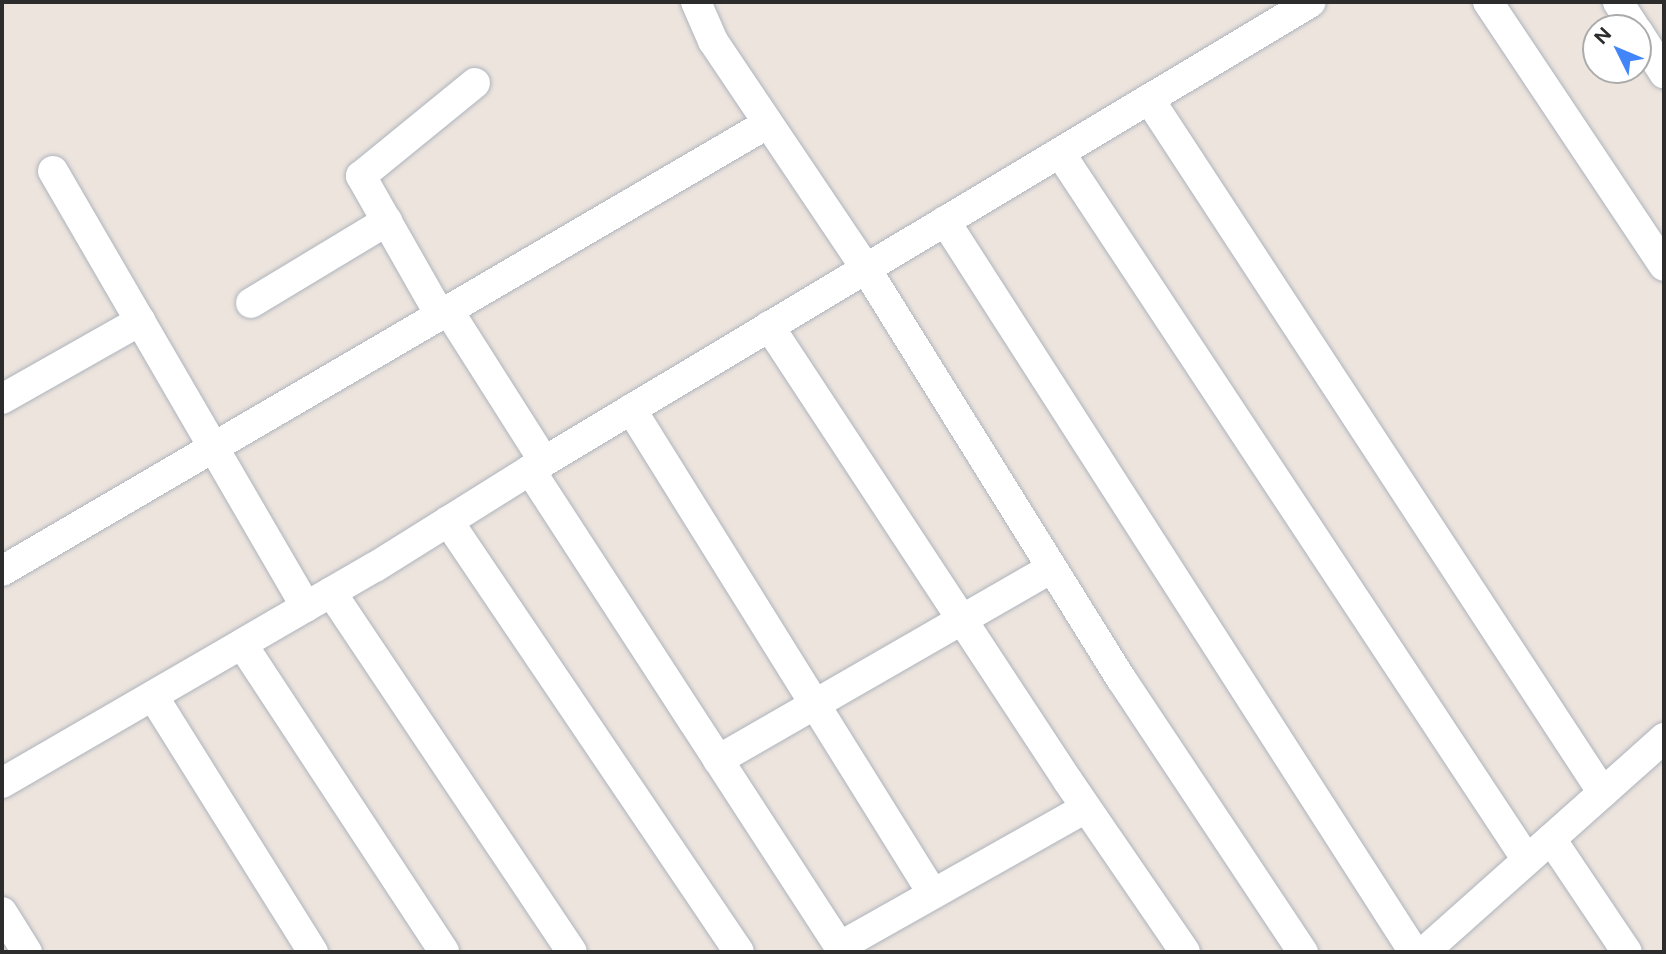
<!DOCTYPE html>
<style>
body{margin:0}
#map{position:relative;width:1666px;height:954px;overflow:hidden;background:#ede4de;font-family:Figtree,sans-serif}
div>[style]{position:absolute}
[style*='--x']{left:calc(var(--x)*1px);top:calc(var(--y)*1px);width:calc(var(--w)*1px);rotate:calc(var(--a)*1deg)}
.roads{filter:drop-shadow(0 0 2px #aeb4bc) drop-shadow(0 0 2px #aeb4bc)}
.minor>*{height:30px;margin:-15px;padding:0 15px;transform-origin:15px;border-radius:15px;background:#fff}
span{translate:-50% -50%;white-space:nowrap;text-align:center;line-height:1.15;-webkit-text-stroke:7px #fff;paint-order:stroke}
.frame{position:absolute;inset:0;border:4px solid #2c2c2c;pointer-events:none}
.north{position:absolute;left:1582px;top:14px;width:70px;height:70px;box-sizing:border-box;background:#fff;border:2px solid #ababab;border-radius:50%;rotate:313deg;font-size:19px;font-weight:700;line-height:28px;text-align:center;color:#2c2c2c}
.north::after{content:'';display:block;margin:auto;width:24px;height:32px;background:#4185f8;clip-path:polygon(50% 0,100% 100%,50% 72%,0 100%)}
</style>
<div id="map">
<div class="roads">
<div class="minor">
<div style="--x:696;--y:2;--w:43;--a:66.4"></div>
<div style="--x:713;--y:41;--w:275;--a:56.1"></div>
<div style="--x:866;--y:269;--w:484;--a:58.1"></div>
<div style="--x:1122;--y:680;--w:327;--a:56.4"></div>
<div style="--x:1488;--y:2;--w:317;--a:56.3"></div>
<div style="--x:1618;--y:2;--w:31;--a:57"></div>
<div style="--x:1638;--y:32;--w:49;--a:57.6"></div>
<div style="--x:1149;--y:99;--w:829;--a:56.81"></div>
<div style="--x:1060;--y:153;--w:847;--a:56.55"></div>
<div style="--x:53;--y:171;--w:504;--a:59.87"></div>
<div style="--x:945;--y:221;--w:869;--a:57.32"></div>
<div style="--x:251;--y:303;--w:159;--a:-31.1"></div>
<div style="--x:448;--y:310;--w:179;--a:57.6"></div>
<div style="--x:440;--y:315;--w:160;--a:-119.6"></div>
<div style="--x:361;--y:176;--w:147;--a:-39.2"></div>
<div style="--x:769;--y:326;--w:544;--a:56.69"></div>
<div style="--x:1068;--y:781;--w:207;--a:55.6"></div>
<div style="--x:2;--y:399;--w:159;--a:-29.5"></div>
<div style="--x:631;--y:409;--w:571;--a:58.09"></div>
<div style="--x:530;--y:470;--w:575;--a:57"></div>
<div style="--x:448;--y:521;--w:520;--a:55.97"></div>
<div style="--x:2;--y:571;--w:886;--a:-30.3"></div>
<div style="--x:331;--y:592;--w:433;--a:56.2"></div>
<div style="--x:242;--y:644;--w:368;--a:56.7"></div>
<div style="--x:153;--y:696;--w:302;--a:58"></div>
<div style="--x:718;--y:760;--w:385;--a:-29.9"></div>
<div style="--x:2;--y:783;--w:431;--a:-30.1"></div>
<div style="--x:375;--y:567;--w:183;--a:-32"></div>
<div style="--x:530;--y:470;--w:910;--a:-30.93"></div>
<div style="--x:1551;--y:839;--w:136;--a:56.1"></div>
<div style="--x:2;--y:912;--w:47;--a:58"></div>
<div style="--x:839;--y:947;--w:283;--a:-29.4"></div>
<div style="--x:1424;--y:952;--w:322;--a:-41.7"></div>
</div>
</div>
<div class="frame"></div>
<div class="north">N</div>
</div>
